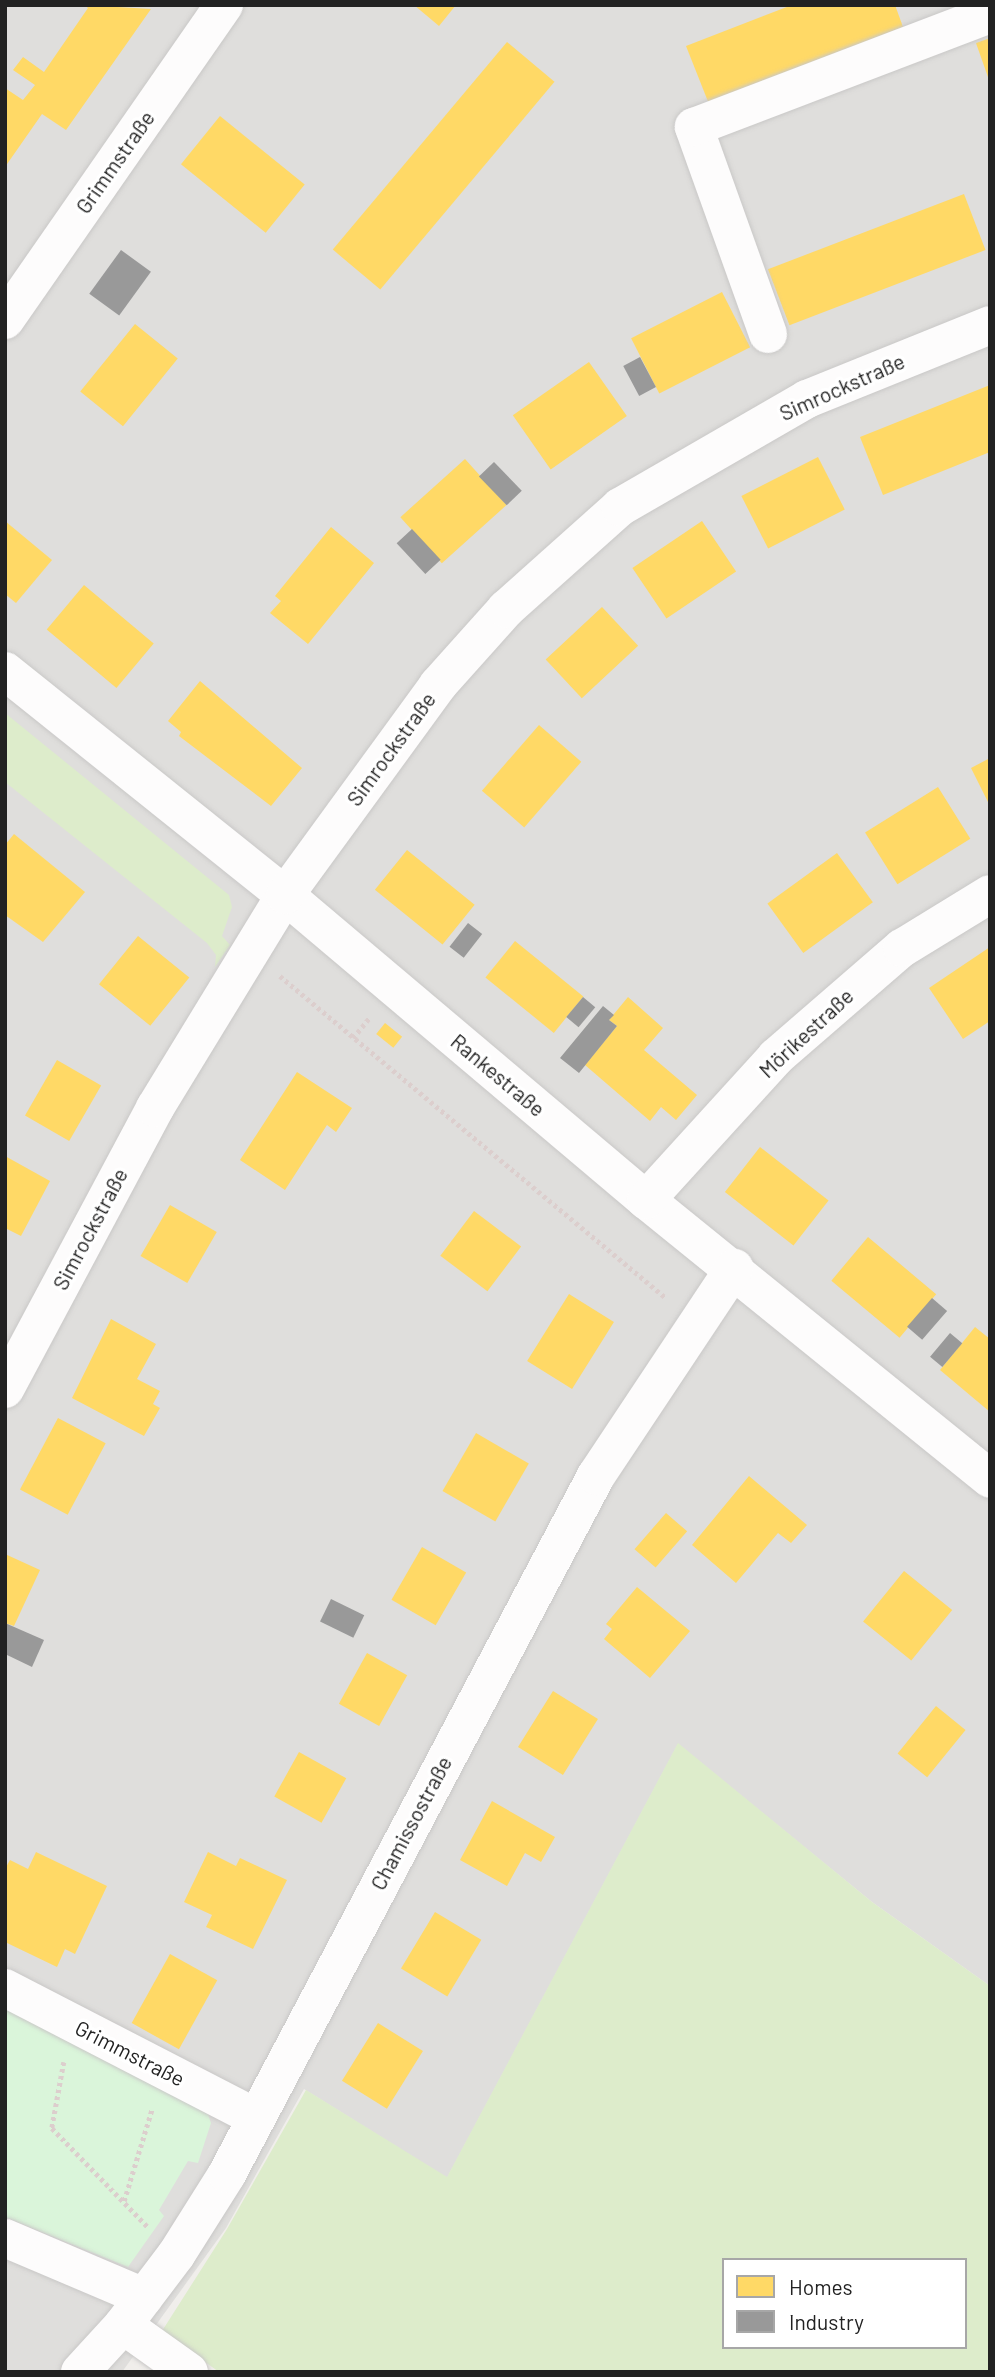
<!DOCTYPE html>
<meta charset="utf-8">
<style>
body{margin:0}
#map{position:relative;width:995px;height:2377px;overflow:hidden;background:#f0eeeb;font-family:Barlow,sans-serif}
div>[style]{position:absolute}
[style*='--x']{left:calc(var(--x)*1px);top:calc(var(--y)*1px);width:calc(var(--w)*1px);rotate:calc(var(--a)*1deg)}
.residential>*{inset:0;background:#dfdedc}
.grass>*{inset:0;background:#ddeccb}
.park>*{inset:0;background:#daf5da}
.homes>*{inset:0;background:#ffd966;transform-origin:0 0}
.industry>*{inset:0;background:#999;transform-origin:0 0}
.path>*{height:4.5px;margin-top:-2.25px;transform-origin:0;background:repeating-linear-gradient(90deg,#dccecd 0 3.5px,transparent 0 7px)}
.roads{filter:drop-shadow(0 0 2px #c9c8c7) drop-shadow(0 0 2px #c9c8c7)}
.minor>*{height:38px;margin:-19px;padding:0 19px;transform-origin:19px;border-radius:19px;background:#fdfcfc}
span{translate:-50% -50%;white-space:nowrap;text-align:center;line-height:1.15;-webkit-text-stroke:7px #fff;paint-order:stroke}
.street-label{font-size:21px;color:#222}
.frame{position:absolute;inset:0;border:7px solid #222;pointer-events:none}
.legend{position:absolute;left:722px;top:2258px;width:245px;height:91px;box-sizing:border-box;background:#fff;border:2px solid #a7a7a7;margin:0;padding:9px 12px;list-style:none;font-size:21px;color:#222}
.legend li{display:flex;align-items:center;gap:14px;height:35px}
.legend b{width:35px;border:2px solid #a7a7a7}
</style>
<div id="map">
<div class="residential">
<div style="clip-path:polygon(5px 5px,990px 5px,990px 1986px,872px 1902px,678px 1744px,447px 2178px,304px 2089px,226px 2228px,122px 2372px,5px 2372px)"></div>
</div>
<div class="grass">
<div style="clip-path:polygon(5px 713px,229px 895px,232px 907px,222px 936px,230px 945px,215px 967px,216px 955px,207px 943px,5px 782px)"></div>
<div style="clip-path:polygon(evenodd,678px 1743px,872px 1902px,990px 1986px,990px 2372px,219px 2372px,162px 2331px,227px 2229px,306px 2090px,447px 2177px,678px 1743px,724px 2260px,965px 2260px,965px 2347px,724px 2347px,724px 2260px)"></div>
</div>
<div class="park">
<div style="clip-path:polygon(5px 2007px,206px 2108px,211px 2123px,198px 2163px,188px 2161px,159px 2210px,164px 2216px,128px 2267px,5px 2217px)"></div>
</div>
<div class="homes">
<div style="clip-path:polygon(84px 5px,151px 9px,66px 130px,42px 114px,5px 167px,5px 88px,23px 100px,35px 85px,13px 70px,23px 57px,44px 72px,88px 8px)"></div>
<div style="clip-path:polygon(414px 5px,456px 5px,439px 26px)"></div>
<div style="clip-path:polygon(792px 5px,895px 5px,903px 27px,709px 104px,686px 46px)"></div>
<div style="clip-path:polygon(990px 38px,990px 80px,989px 80px,976px 43px)"></div>
<div style="left:507px;top:42px;width:62px;height:271px;rotate:40deg"></div>
<div style="left:220px;top:116px;width:109px;height:62px;rotate:39deg"></div>
<div style="left:964px;top:194px;width:60px;height:210px;rotate:69deg"></div>
<div style="left:722px;top:292px;width:62px;height:102px;rotate:63deg"></div>
<div style="left:135px;top:324px;width:55px;height:87px;rotate:39deg"></div>
<div style="left:589px;top:362px;width:66px;height:93px;rotate:55deg"></div>
<div style="clip-path:polygon(990px 385px,990px 452px,883px 495px,860px 437px)"></div>
<div style="left:818px;top:457px;width:59px;height:86px;rotate:63deg"></div>
<div style="left:465px;top:459px;width:62px;height:87px;rotate:48deg"></div>
<div style="clip-path:polygon(5px 521px,52px 560px,16px 603px,5px 594px)"></div>
<div style="left:702px;top:521px;width:61px;height:84px;rotate:56deg"></div>
<div style="clip-path:polygon(331px 527px,374px 563px,308px 644px,270px 613px,281px 601px,275px 596px)"></div>
<div style="left:84px;top:585px;width:91px;height:58px;rotate:40deg"></div>
<div style="left:602px;top:607px;width:53px;height:77px;rotate:47deg"></div>
<div style="clip-path:polygon(200px 681px,302px 768px,271px 806px,179px 736px,181px 732px,168px 721px)"></div>
<div style="left:539px;top:725px;width:56px;height:87px;rotate:41deg"></div>
<div style="clip-path:polygon(990px 758px,990px 806px,971px 768px)"></div>
<div style="left:938px;top:787px;width:61px;height:86px;rotate:58deg"></div>
<div style="clip-path:polygon(14px 834px,85px 892px,43px 942px,5px 915px,5px 845px)"></div>
<div style="left:407px;top:850px;width:87px;height:51px;rotate:39deg"></div>
<div style="left:837px;top:853px;width:61px;height:86px;rotate:54deg"></div>
<div style="left:138px;top:936px;width:66px;height:62px;rotate:39deg"></div>
<div style="left:515px;top:941px;width:88px;height:47px;rotate:39deg"></div>
<div style="clip-path:polygon(990px 947px,990px 1021px,963px 1039px,929px 988px)"></div>
<div style="clip-path:polygon(628px 997px,663px 1028px,644px 1050px,697px 1095px,676px 1120px,661px 1107px,650px 1121px,585px 1065px,617px 1026px,609px 1020px)"></div>
<div style="left:385px;top:1023px;width:22px;height:14px;rotate:39deg"></div>
<div style="left:57px;top:1060px;width:51px;height:64px;rotate:30deg"></div>
<div style="clip-path:polygon(297px 1072px,352px 1108px,336px 1132px,327px 1125px,285px 1190px,240px 1160px)"></div>
<div style="left:760px;top:1147px;width:87px;height:57px;rotate:38deg"></div>
<div style="clip-path:polygon(5px 1156px,50px 1181px,21px 1236px,5px 1228px)"></div>
<div style="left:170px;top:1205px;width:54px;height:59px;rotate:30deg"></div>
<div style="left:474px;top:1211px;width:59px;height:56px;rotate:37deg"></div>
<div style="left:868px;top:1237px;width:89px;height:57px;rotate:40deg"></div>
<div style="left:569px;top:1294px;width:53px;height:79px;rotate:32deg"></div>
<div style="clip-path:polygon(111px 1319px,156px 1344px,137px 1379px,160px 1391px,153px 1404px,160px 1408px,144px 1436px,72px 1398px)"></div>
<div style="clip-path:polygon(975px 1327px,990px 1339px,990px 1412px,940px 1370px)"></div>
<div style="left:58px;top:1418px;width:54px;height:81px;rotate:28deg"></div>
<div style="left:476px;top:1433px;width:61px;height:67px;rotate:30deg"></div>
<div style="clip-path:polygon(749px 1476px,807px 1525px,791px 1543px,778px 1533px,736px 1583px,692px 1545px)"></div>
<div style="left:666px;top:1513px;width:28px;height:48px;rotate:41deg"></div>
<div style="left:422px;top:1547px;width:51px;height:61px;rotate:30deg"></div>
<div style="clip-path:polygon(5px 1554px,40px 1570px,14px 1626px,5px 1623px)"></div>
<div style="left:904px;top:1571px;width:62px;height:65px;rotate:39deg"></div>
<div style="clip-path:polygon(637px 1587px,690px 1631px,650px 1678px,604px 1639px,612px 1629px,606px 1624px)"></div>
<div style="left:367px;top:1653px;width:46px;height:58px;rotate:29deg"></div>
<div style="left:553px;top:1691px;width:53px;height:66px;rotate:32deg"></div>
<div style="left:936px;top:1706px;width:38px;height:61px;rotate:39deg"></div>
<div style="left:299px;top:1752px;width:54px;height:51px;rotate:29deg"></div>
<div style="clip-path:polygon(492px 1801px,555px 1837px,541px 1862px,525px 1853px,507px 1886px,460px 1860px)"></div>
<div style="clip-path:polygon(36px 1852px,107px 1886px,75px 1954px,65px 1949px,57px 1967px,5px 1942px,5px 1869px,10px 1860px,28px 1869px)"></div>
<div style="clip-path:polygon(208px 1852px,236px 1866px,240px 1858px,287px 1880px,253px 1949px,206px 1927px,212px 1915px,184px 1902px)"></div>
<div style="left:435px;top:1912px;width:54px;height:66px;rotate:31deg"></div>
<div style="left:170px;top:1954px;width:54px;height:79px;rotate:29deg"></div>
<div style="left:378px;top:2023px;width:53px;height:68px;rotate:32deg"></div>
</div>
<div class="industry">
<div style="left:121px;top:250px;width:37px;height:54px;rotate:36deg"></div>
<div style="left:640px;top:357px;width:34px;height:19px;rotate:62deg"></div>
<div style="left:494px;top:462px;width:40px;height:21px;rotate:46deg"></div>
<div style="left:412px;top:529px;width:42px;height:21px;rotate:47deg"></div>
<div style="left:468px;top:923px;width:18px;height:30px;rotate:38deg"></div>
<div style="left:583px;top:997px;width:16px;height:26px;rotate:40deg"></div>
<div style="clip-path:polygon(603px 1006px,614px 1015px,609px 1020px,617px 1026px,579px 1073px,560px 1058px)"></div>
<div style="left:932px;top:1298px;width:20px;height:38px;rotate:41deg"></div>
<div style="left:950px;top:1333px;width:16px;height:31px;rotate:40deg"></div>
<div style="left:331px;top:1599px;width:37px;height:25px;rotate:26deg"></div>
<div style="clip-path:polygon(5px 1623px,44px 1640px,32px 1667px,5px 1654px)"></div>
</div>
<div class="path">
<div style="--x:280;--y:976;--w:503;--a:39.83"></div>
<div style="--x:353;--y:1038;--w:27;--a:-51"></div>
<div style="--x:64;--y:2062;--w:67;--a:100.3"></div>
<div style="--x:52;--y:2128;--w:138;--a:45.9"></div>
<div style="--x:124;--y:2201;--w:96;--a:-73.1"></div>
</div>
<div class="roads">
<div class="minor">
<div style="--x:5;--y:320;--w:384;--a:-55.2"></div>
<div style="--x:768;--y:334;--w:220;--a:-109.7"></div>
<div style="--x:694;--y:127;--w:317;--a:-20.9"></div>
<div style="--x:5;--y:671;--w:359;--a:38.7"></div>
<div style="--x:285;--y:895;--w:473;--a:40.2"></div>
<div style="--x:646;--y:1200;--w:443;--a:39"></div>
<div style="--x:646;--y:1200;--w:193;--a:-47.7"></div>
<div style="--x:776;--y:1057;--w:167;--a:-40.9"></div>
<div style="--x:902;--y:948;--w:103;--a:-31.5"></div>
<div style="--x:5;--y:1389;--w:319;--a:-61.9"></div>
<div style="--x:155;--y:1108;--w:250;--a:-58.6"></div>
<div style="--x:285;--y:895;--w:260;--a:-53.9"></div>
<div style="--x:438;--y:685;--w:102;--a:-48.2"></div>
<div style="--x:506;--y:609;--w:153;--a:-41.8"></div>
<div style="--x:620;--y:507;--w:216;--a:-30"></div>
<div style="--x:807;--y:399;--w:197;--a:-22"></div>
<div style="--x:5;--y:1988;--w:281;--a:27.3"></div>
<div style="--x:5;--y:2238;--w:151;--a:23"></div>
<div style="--x:123;--y:2325;--w:81;--a:35.5"></div>
<div style="--x:80;--y:2372;--w:64;--a:-47.5"></div>
<div style="--x:123;--y:2325;--w:88;--a:-52.9"></div>
<div style="--x:176;--y:2255;--w:96;--a:-57.8"></div>
<div style="--x:227;--y:2174;--w:790;--a:-62.14"></div>
<div style="--x:596;--y:1476;--w:250;--a:-56.4"></div>
</div>
</div>
<div class="street-label">
<span style="left:115px;top:162px;rotate:-55deg">Grimmstraße</span>
<span style="left:842px;top:387px;rotate:-24deg">Simrockstraße</span>
<span style="left:391px;top:749px;rotate:-54deg">Simrockstraße</span>
<span style="left:806px;top:1033px;rotate:-43deg">Mörikestraße</span>
<span style="left:498px;top:1075px;rotate:40deg">Rankestraße</span>
<span style="left:90px;top:1229px;rotate:-62deg">Simrockstraße</span>
<span style="left:411px;top:1823px;rotate:-62deg">Chamissostraße</span>
<span style="left:130px;top:2053px;rotate:27deg">Grimmstraße</span>
</div>
<div class="frame"></div>
<ul class="legend">
<li><b style="height:19px;background:#ffd966"></b>Homes</li>
<li><b style="height:19px;background:#999"></b>Industry</li>
</ul>
</div>
